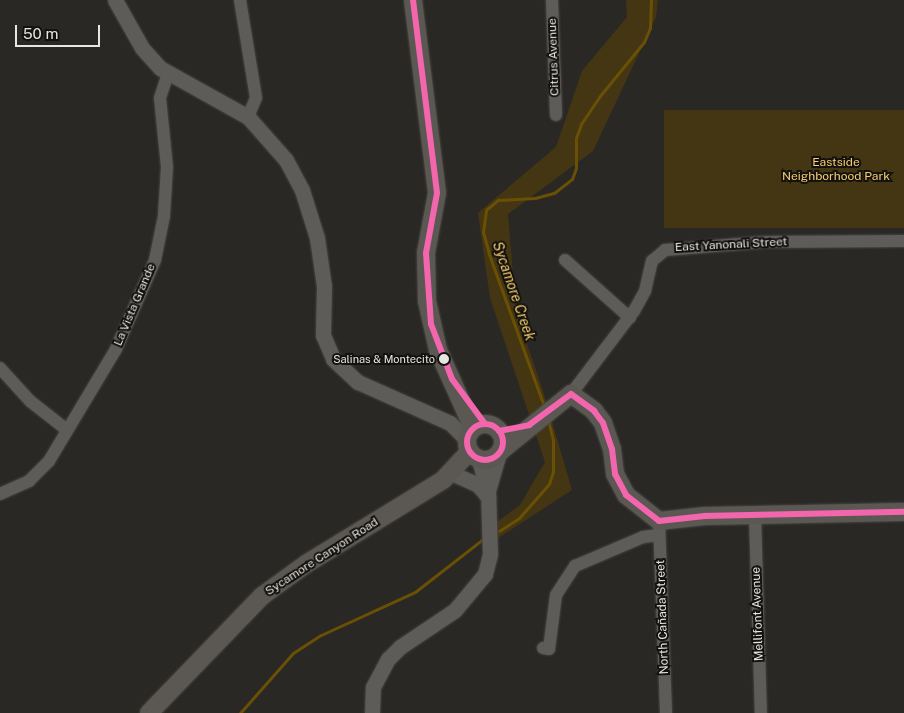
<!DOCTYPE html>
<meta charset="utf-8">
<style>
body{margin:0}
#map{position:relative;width:904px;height:713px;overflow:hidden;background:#2a2825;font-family:"Public Sans",sans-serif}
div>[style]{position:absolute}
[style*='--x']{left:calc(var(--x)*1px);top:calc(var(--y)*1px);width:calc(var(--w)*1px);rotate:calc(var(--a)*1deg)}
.green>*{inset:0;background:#443613;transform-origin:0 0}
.stream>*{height:3px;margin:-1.5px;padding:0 1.5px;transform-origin:1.5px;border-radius:1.5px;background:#6a5004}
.roads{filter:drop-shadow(0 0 1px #454441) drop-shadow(0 0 1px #454441)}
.minor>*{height:12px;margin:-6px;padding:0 6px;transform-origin:6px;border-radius:6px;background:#5d5c59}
.tertiary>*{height:15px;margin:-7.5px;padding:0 7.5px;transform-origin:7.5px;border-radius:7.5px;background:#5d5c59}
.secondary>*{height:18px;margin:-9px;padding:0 9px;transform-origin:9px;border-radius:9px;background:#5b5853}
.secondary>.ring{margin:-9px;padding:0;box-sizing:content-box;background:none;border:18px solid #5b5853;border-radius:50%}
.bus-1>*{height:6px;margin:-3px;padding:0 3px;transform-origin:3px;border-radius:3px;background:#f366ad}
.bus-1>.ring{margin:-3px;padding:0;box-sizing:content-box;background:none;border:6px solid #f366ad;border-radius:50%}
.dots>*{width:14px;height:14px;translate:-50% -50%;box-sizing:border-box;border:2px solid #13120f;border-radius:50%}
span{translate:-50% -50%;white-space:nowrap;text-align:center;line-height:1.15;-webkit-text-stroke:4px #13120f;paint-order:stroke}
.bus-label{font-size:11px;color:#e8e6e2}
.right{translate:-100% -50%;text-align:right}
.street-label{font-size:12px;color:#e8e6e2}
.park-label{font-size:12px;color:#f8ce6e}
.water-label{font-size:14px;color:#f5cc6b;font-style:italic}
.scale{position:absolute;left:15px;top:25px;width:85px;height:22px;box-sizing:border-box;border:2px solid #e8e6e2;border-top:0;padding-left:6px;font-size:15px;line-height:18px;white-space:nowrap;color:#e8e6e2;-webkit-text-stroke:4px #13120f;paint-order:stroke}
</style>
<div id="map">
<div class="green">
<div style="clip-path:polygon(626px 0,658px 0,656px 17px,593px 151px,508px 214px,516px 312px,543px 391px,572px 490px,498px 538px,497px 522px,520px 505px,545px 462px,490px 298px,478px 213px,556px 147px,582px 71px,627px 17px)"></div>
<div style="left:904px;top:110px;width:118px;height:240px;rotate:90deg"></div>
</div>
<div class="stream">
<div style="--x:545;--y:409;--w:165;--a:-109.9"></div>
<div style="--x:489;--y:254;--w:23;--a:-105"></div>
<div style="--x:483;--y:232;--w:22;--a:-82"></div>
<div style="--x:486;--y:210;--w:16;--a:-40"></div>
<div style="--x:498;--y:200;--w:37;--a:-3"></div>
<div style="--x:535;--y:198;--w:20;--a:-15"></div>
<div style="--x:554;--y:193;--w:23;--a:-38"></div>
<div style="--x:572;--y:179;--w:12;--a:-70"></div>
<div style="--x:576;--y:168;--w:30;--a:-90"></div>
<div style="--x:576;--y:138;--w:15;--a:-70"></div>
<div style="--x:581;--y:124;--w:32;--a:-56"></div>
<div style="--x:599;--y:97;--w:71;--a:-50.7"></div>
<div style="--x:644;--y:42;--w:15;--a:-67"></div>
<div style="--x:650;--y:28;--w:28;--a:-88"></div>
<div style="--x:499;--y:531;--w:24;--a:-33"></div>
<div style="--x:519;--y:518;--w:45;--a:-48.6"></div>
<div style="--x:549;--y:484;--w:13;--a:-72"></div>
<div style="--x:553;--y:472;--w:32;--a:-90"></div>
<div style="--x:553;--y:440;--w:21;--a:-104"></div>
<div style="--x:240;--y:713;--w:80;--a:-48.5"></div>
<div style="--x:293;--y:653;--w:33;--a:-33"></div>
<div style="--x:321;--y:635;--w:103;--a:-24.6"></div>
<div style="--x:415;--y:592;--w:86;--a:-37.9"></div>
</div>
<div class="roads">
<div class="minor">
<div style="--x:240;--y:0;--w:99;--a:80.7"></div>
<div style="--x:256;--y:98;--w:21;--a:113"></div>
<div style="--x:552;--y:0;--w:115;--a:88"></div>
<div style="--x:565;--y:260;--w:87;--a:41.7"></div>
<div style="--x:0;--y:368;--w:45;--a:47.7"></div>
<div style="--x:30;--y:401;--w:47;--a:38.1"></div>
<div style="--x:571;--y:394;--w:104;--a:-52.8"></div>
<div style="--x:634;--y:311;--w:23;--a:-61"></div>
<div style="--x:645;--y:291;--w:31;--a:-77"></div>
<div style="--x:652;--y:261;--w:17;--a:-40"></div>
<div style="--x:665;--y:250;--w:99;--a:-4.6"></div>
<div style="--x:764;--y:242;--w:140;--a:-0.4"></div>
<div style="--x:0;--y:494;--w:32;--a:-24"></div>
<div style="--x:29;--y:481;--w:28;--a:-45"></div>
<div style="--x:49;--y:461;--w:131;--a:-59.1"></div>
<div style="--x:116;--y:349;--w:97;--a:-66.3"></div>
<div style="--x:155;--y:260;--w:45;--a:-78.4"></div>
<div style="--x:164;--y:216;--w:49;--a:-86.5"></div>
<div style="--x:167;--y:167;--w:69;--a:-95.8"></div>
<div style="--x:160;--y:98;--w:25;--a:-72"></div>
<div style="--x:755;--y:515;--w:198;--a:88.3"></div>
<div style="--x:659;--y:521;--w:192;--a:87.9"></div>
<div style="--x:543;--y:648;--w:6;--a:9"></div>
<div style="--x:549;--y:649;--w:54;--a:-82.6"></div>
<div style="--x:556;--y:595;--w:35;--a:-57"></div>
<div style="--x:575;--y:566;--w:74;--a:-23.1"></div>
<div style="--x:643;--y:537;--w:16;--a:-7"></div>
</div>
<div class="tertiary">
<div style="--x:115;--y:0;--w:55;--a:60.6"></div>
<div style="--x:142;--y:48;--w:27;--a:48"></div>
<div style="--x:160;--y:68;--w:101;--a:29.1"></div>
<div style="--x:248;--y:117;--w:57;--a:48.5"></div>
<div style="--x:286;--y:160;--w:34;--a:62"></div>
<div style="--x:302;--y:190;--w:50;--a:72.6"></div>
<div style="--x:317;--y:238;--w:49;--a:81.7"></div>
<div style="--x:324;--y:286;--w:49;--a:91.2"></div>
<div style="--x:323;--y:335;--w:26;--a:67"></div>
<div style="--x:333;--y:359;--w:34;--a:43"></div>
<div style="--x:358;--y:382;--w:101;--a:24"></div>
<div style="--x:450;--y:423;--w:24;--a:45"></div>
<div style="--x:479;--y:460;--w:32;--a:74"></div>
<div style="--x:458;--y:476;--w:22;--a:24"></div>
<div style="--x:478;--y:485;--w:16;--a:50"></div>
<div style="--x:372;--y:713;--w:26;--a:-88"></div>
<div style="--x:373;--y:687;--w:32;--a:-62"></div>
<div style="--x:388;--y:659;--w:17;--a:-45"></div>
<div style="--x:400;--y:647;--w:66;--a:-33.9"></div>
<div style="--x:455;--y:610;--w:47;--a:-50.2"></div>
<div style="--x:485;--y:574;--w:21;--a:-76"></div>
<div style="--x:490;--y:554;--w:63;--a:-91.8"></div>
<div style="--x:488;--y:491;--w:36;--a:-74"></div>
</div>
<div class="secondary">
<div style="--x:413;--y:0;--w:194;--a:82.9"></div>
<div style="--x:437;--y:193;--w:61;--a:100.4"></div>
<div style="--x:426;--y:253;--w:48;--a:88.8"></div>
<div style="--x:427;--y:301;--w:50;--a:77.3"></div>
<div style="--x:438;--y:350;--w:85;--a:65.8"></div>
<div class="ring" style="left:467px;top:424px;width:18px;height:18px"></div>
<div style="--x:502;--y:450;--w:89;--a:-39.1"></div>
<div style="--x:571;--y:394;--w:29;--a:36"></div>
<div style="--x:594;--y:411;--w:15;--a:53"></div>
<div style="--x:603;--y:423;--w:28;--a:71"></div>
<div style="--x:612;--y:449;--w:25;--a:83"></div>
<div style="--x:615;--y:474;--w:24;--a:62"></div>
<div style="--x:626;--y:495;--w:42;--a:38.2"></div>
<div style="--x:659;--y:521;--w:46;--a:-6.2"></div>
<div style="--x:705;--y:516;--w:199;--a:-1.2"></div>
<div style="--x:149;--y:713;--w:163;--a:-46"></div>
<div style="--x:262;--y:596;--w:54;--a:-36"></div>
<div style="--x:306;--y:564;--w:161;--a:-31.5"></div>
<div style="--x:443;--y:480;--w:38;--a:-47"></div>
</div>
</div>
<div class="bus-1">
<div style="--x:413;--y:0;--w:194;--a:82.9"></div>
<div style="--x:437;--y:193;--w:61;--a:100.4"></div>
<div style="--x:426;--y:253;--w:71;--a:86"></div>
<div style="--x:431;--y:324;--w:59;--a:69.1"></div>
<div style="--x:452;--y:379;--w:56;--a:53.7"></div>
<div style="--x:571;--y:394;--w:29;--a:36"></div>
<div style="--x:594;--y:411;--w:15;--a:53"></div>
<div style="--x:603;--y:423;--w:28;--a:71"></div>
<div style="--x:612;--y:449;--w:25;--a:83"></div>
<div style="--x:615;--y:474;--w:24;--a:62"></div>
<div style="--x:626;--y:495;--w:42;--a:38.2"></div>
<div style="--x:659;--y:521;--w:46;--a:-6.2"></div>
<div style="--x:705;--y:516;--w:199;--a:-1.2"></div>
<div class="ring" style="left:467px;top:424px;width:30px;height:30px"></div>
<div style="--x:499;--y:431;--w:31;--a:-11"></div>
<div style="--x:529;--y:425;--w:52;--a:-36.4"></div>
</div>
<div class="dots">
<div style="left:444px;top:359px;background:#e8e6e2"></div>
</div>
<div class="bus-label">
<span class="right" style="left:435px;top:359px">Salinas &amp; Montecito</span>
</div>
<div class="street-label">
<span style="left:554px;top:57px;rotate:-92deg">Citrus Avenue</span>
<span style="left:731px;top:245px;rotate:-3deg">East Yanonali Street</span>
<span style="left:135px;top:305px;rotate:-67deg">La Vista Grande</span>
<span style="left:322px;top:557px;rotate:-33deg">Sycamore Canyon Road</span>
<span style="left:758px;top:614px;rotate:-92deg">Mellifont Avenue</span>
<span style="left:663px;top:617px;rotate:-92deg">North Cañada Street</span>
</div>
<div class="park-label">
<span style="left:836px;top:170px">Eastside<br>Neighborhood Park</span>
</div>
<div class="water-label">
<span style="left:514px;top:291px;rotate:71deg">Sycamore Creek</span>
</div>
<div class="scale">50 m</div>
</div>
